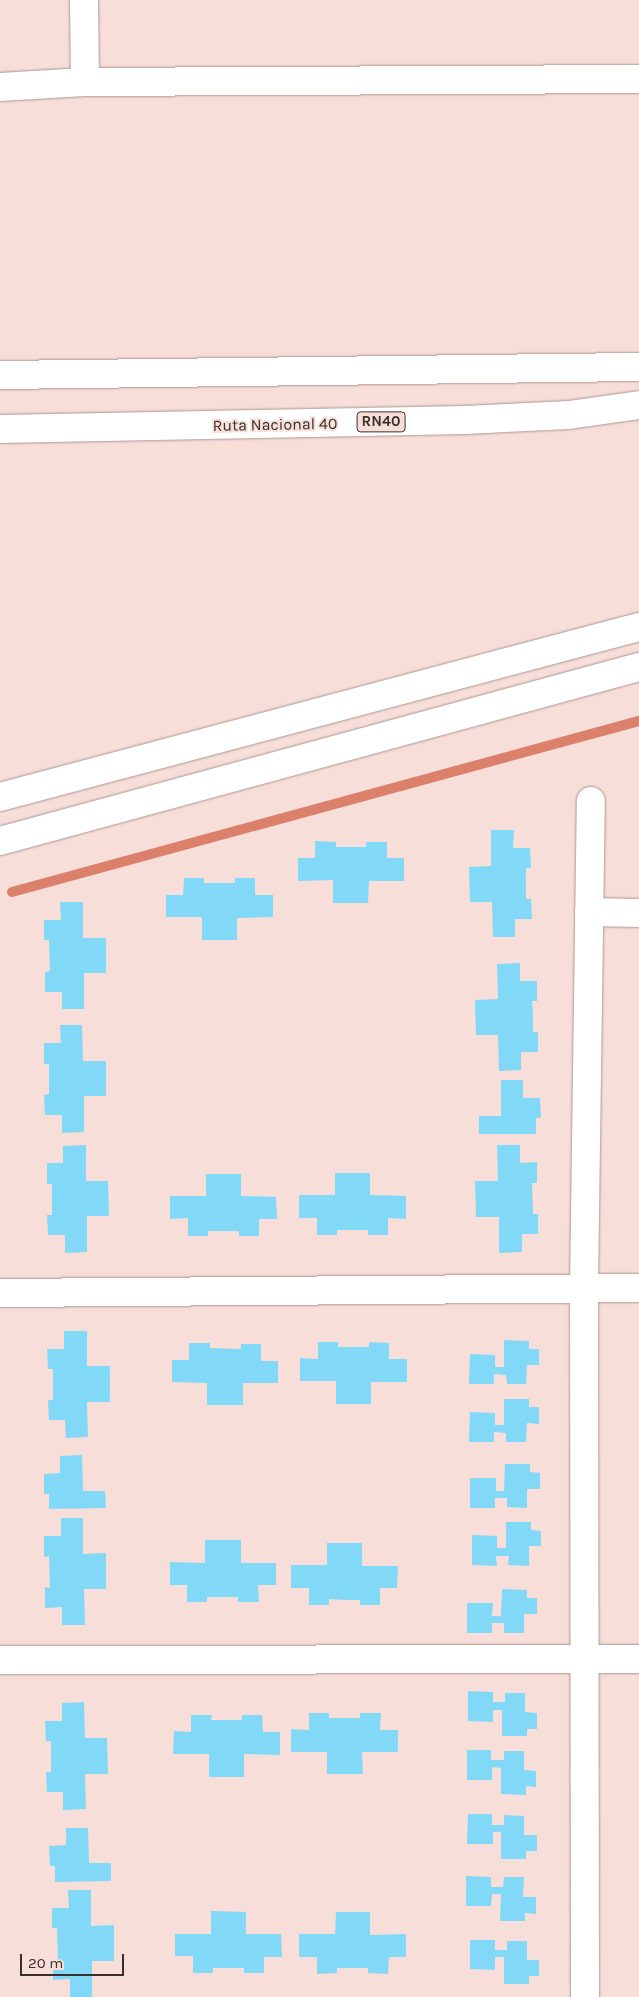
<!DOCTYPE html>
<style>
body{margin:0}
#map{position:relative;width:639px;height:1997px;overflow:hidden;background:#f7ded8;font-family:Karla,sans-serif}
div>[style]{position:absolute}
[style*='--x']{left:calc(var(--x)*1px);top:calc(var(--y)*1px);width:calc(var(--w)*1px);rotate:calc(var(--a)*1deg)}
.stream>*{height:10px;margin:-5px;padding:0 5px;transform-origin:5px;border-radius:5px;background:#db806a}
.building>*{inset:0;background:#82d9f7}
.roads{filter:drop-shadow(0 0 1px #ad9791) drop-shadow(0 0 1px #ad9791)}
.minor>*{height:28px;margin:-14px;padding:0 14px;transform-origin:14px;border-radius:14px;background:#fff}
.major>*{height:28px;margin:-14px;padding:0 14px;transform-origin:14px;border-radius:14px;background:#fff}
span{translate:-50% -50%;white-space:nowrap;text-align:center;line-height:1.15;-webkit-text-stroke:4px #f7ded8;paint-order:stroke}
.shield-label span{padding:1px 4px;background:#f7ded8;border:1px solid;border-radius:4px;-webkit-text-stroke-width:0}
.shield-label{font-size:15px;color:#39302e;font-weight:700}
.street-label{font-size:16px;color:#39302e}
.scale{position:absolute;left:20px;top:1954px;width:104px;height:22px;box-sizing:border-box;border:2px solid #39302e;border-top:0;padding-left:6px;font-size:15px;line-height:18px;white-space:nowrap;color:#39302e;-webkit-text-stroke:4px #f7ded8;paint-order:stroke}
</style>
<div id="map">
<div class="stream">
<div style="--x:12;--y:892;--w:650;--a:-15.26"></div>
</div>
<div class="building">
<div style="clip-path:polygon(491px 830px,514px 830px,513px 848px,530px 848px,531px 868px,526px 868px,526px 899px,531px 899px,532px 919px,515px 919px,515px 937px,493px 937px,492px 902px,470px 902px,469px 867px,491px 866px)"></div>
<div style="clip-path:polygon(315px 841px,336px 842px,336px 847px,366px 847px,366px 842px,387px 842px,387px 858px,404px 858px,404px 881px,369px 881px,368px 903px,333px 903px,333px 880px,298px 881px,298px 858px,315px 858px)"></div>
<div style="clip-path:polygon(184px 878px,204px 878px,204px 883px,235px 883px,235px 878px,255px 878px,255px 895px,273px 895px,273px 917px,237px 918px,237px 940px,202px 940px,202px 917px,166px 917px,166px 895px,183px 895px)"></div>
<div style="clip-path:polygon(60px 902px,83px 902px,83px 938px,106px 938px,106px 973px,84px 973px,84px 1009px,62px 1009px,62px 992px,45px 992px,45px 972px,50px 971px,49px 940px,44px 940px,44px 920px,61px 920px)"></div>
<div style="clip-path:polygon(520px 963px,520px 981px,537px 981px,537px 1001px,532px 1001px,533px 1016px,533px 1032px,538px 1032px,538px 1052px,521px 1052px,521px 1070px,499px 1071px,498px 1035px,476px 1035px,475px 1000px,498px 999px,497px 964px)"></div>
<div style="clip-path:polygon(60px 1025px,82px 1025px,83px 1061px,106px 1061px,106px 1096px,84px 1096px,84px 1132px,62px 1133px,62px 1115px,45px 1115px,44px 1095px,49px 1094px,49px 1064px,44px 1064px,44px 1043px,61px 1043px)"></div>
<div style="clip-path:polygon(501px 1080px,523px 1080px,523px 1098px,540px 1098px,541px 1118px,536px 1118px,536px 1134px,479px 1134px,479px 1116px,501px 1116px)"></div>
<div style="clip-path:polygon(86px 1145px,86px 1181px,108px 1181px,109px 1216px,87px 1216px,87px 1252px,65px 1253px,65px 1235px,48px 1235px,47px 1215px,52px 1215px,52px 1184px,47px 1184px,47px 1163px,63px 1163px,63px 1146px)"></div>
<div style="clip-path:polygon(497px 1145px,520px 1145px,520px 1163px,537px 1162px,537px 1183px,532px 1183px,533px 1214px,538px 1214px,538px 1234px,522px 1234px,522px 1252px,499px 1253px,499px 1217px,476px 1217px,475px 1181px,498px 1181px)"></div>
<div style="clip-path:polygon(335px 1173px,370px 1173px,370px 1195px,406px 1196px,406px 1219px,388px 1218px,388px 1235px,368px 1235px,368px 1230px,337px 1230px,337px 1235px,317px 1235px,317px 1218px,299px 1218px,299px 1195px,335px 1195px)"></div>
<div style="clip-path:polygon(206px 1174px,241px 1174px,241px 1196px,276px 1197px,277px 1219px,259px 1219px,259px 1236px,239px 1236px,239px 1231px,208px 1231px,208px 1236px,188px 1236px,188px 1218px,170px 1219px,170px 1196px,206px 1196px)"></div>
<div style="clip-path:polygon(64px 1331px,87px 1331px,87px 1366px,110px 1366px,110px 1402px,87px 1402px,88px 1437px,66px 1438px,65px 1420px,49px 1420px,48px 1400px,53px 1400px,53px 1369px,48px 1369px,47px 1349px,64px 1349px)"></div>
<div style="clip-path:polygon(504px 1340px,529px 1341px,529px 1349px,539px 1349px,539px 1365px,527px 1365px,526px 1384px,507px 1384px,506px 1375px,494px 1374px,494px 1384px,469px 1384px,470px 1354px,495px 1355px,495px 1367px,504px 1367px)"></div>
<div style="clip-path:polygon(318px 1342px,338px 1342px,338px 1347px,369px 1347px,369px 1342px,389px 1343px,389px 1359px,407px 1359px,407px 1382px,371px 1382px,371px 1404px,336px 1404px,336px 1381px,300px 1381px,300px 1358px,318px 1359px)"></div>
<div style="clip-path:polygon(189px 1343px,210px 1343px,210px 1348px,241px 1349px,241px 1344px,261px 1344px,261px 1361px,278px 1361px,278px 1383px,243px 1383px,243px 1405px,207px 1405px,207px 1383px,172px 1382px,172px 1360px,189px 1360px)"></div>
<div style="clip-path:polygon(504px 1399px,529px 1399px,529px 1407px,539px 1407px,539px 1424px,527px 1423px,526px 1442px,506px 1442px,506px 1433px,494px 1432px,494px 1442px,469px 1442px,470px 1412px,495px 1413px,495px 1425px,504px 1425px)"></div>
<div style="clip-path:polygon(82px 1455px,83px 1491px,105px 1491px,106px 1508px,49px 1509px,49px 1494px,44px 1494px,44px 1474px,60px 1473px,60px 1456px)"></div>
<div style="clip-path:polygon(505px 1464px,530px 1464px,530px 1472px,540px 1473px,540px 1489px,527px 1489px,527px 1508px,507px 1507px,507px 1498px,495px 1498px,495px 1508px,470px 1508px,470px 1478px,496px 1478px,496px 1491px,504px 1491px)"></div>
<div style="clip-path:polygon(61px 1518px,83px 1518px,83px 1554px,106px 1553px,106px 1589px,84px 1589px,85px 1625px,62px 1625px,62px 1607px,45px 1608px,45px 1587px,50px 1588px,49px 1556px,44px 1557px,44px 1536px,61px 1536px)"></div>
<div style="clip-path:polygon(506px 1522px,531px 1522px,531px 1530px,541px 1531px,541px 1546px,529px 1546px,529px 1566px,508px 1565px,509px 1556px,496px 1556px,497px 1566px,472px 1565px,472px 1535px,497px 1536px,497px 1548px,506px 1548px)"></div>
<div style="clip-path:polygon(205px 1540px,241px 1540px,241px 1563px,276px 1563px,276px 1585px,258px 1585px,259px 1602px,238px 1602px,238px 1597px,207px 1597px,207px 1602px,187px 1602px,187px 1585px,170px 1585px,170px 1562px,205px 1563px)"></div>
<div style="clip-path:polygon(327px 1543px,362px 1543px,362px 1566px,398px 1566px,397px 1588px,380px 1588px,380px 1605px,360px 1605px,360px 1600px,344px 1600px,329px 1599px,329px 1605px,309px 1605px,309px 1588px,291px 1588px,291px 1565px,327px 1565px)"></div>
<div style="clip-path:polygon(502px 1589px,527px 1590px,527px 1598px,537px 1598px,537px 1614px,524px 1614px,524px 1633px,504px 1633px,504px 1623px,492px 1623px,492px 1633px,467px 1633px,467px 1603px,493px 1603px,492px 1616px,501px 1616px)"></div>
<div style="clip-path:polygon(468px 1691px,493px 1692px,493px 1702px,505px 1702px,505px 1693px,525px 1693px,525px 1712px,537px 1713px,537px 1729px,527px 1729px,527px 1736px,502px 1736px,502px 1710px,493px 1710px,493px 1722px,468px 1721px)"></div>
<div style="clip-path:polygon(84px 1702px,85px 1738px,107px 1738px,108px 1774px,85px 1774px,86px 1809px,63px 1810px,63px 1792px,47px 1792px,46px 1772px,51px 1772px,51px 1741px,46px 1741px,45px 1721px,62px 1721px,62px 1703px)"></div>
<div style="clip-path:polygon(309px 1713px,329px 1713px,329px 1718px,360px 1718px,360px 1713px,381px 1713px,380px 1730px,398px 1730px,398px 1752px,362px 1752px,363px 1774px,327px 1774px,327px 1752px,291px 1752px,291px 1729px,309px 1730px)"></div>
<div style="clip-path:polygon(191px 1715px,212px 1715px,211px 1720px,242px 1720px,242px 1715px,262px 1715px,263px 1732px,280px 1732px,280px 1755px,244px 1754px,244px 1777px,209px 1777px,209px 1754px,173px 1754px,174px 1731px,191px 1732px)"></div>
<div style="clip-path:polygon(467px 1750px,491px 1750px,491px 1760px,504px 1760px,504px 1751px,524px 1751px,524px 1770px,536px 1771px,536px 1787px,526px 1786px,526px 1795px,501px 1794px,501px 1768px,492px 1767px,492px 1780px,467px 1780px)"></div>
<div style="clip-path:polygon(468px 1814px,492px 1814px,492px 1825px,504px 1825px,504px 1815px,524px 1816px,524px 1835px,537px 1835px,537px 1851px,526px 1851px,526px 1859px,501px 1859px,501px 1832px,493px 1832px,493px 1844px,467px 1844px)"></div>
<div style="clip-path:polygon(66px 1828px,88px 1828px,89px 1863px,111px 1863px,111px 1881px,55px 1882px,55px 1866px,50px 1866px,49px 1846px,66px 1845px)"></div>
<div style="clip-path:polygon(466px 1876px,491px 1877px,491px 1887px,503px 1887px,504px 1877px,524px 1877px,523px 1897px,536px 1897px,536px 1914px,525px 1913px,525px 1921px,500px 1921px,501px 1894px,492px 1894px,491px 1906px,466px 1906px)"></div>
<div style="clip-path:polygon(68px 1890px,91px 1890px,91px 1926px,114px 1925px,114px 1961px,92px 1961px,92px 1997px,70px 1997px,70px 1979px,53px 1980px,53px 1959px,58px 1959px,57px 1928px,52px 1928px,52px 1908px,69px 1908px)"></div>
<div style="clip-path:polygon(211px 1911px,246px 1912px,246px 1934px,281px 1934px,282px 1957px,264px 1957px,264px 1973px,244px 1973px,244px 1968px,213px 1968px,213px 1973px,193px 1973px,193px 1956px,175px 1956px,175px 1934px,211px 1934px)"></div>
<div style="clip-path:polygon(336px 1912px,370px 1912px,370px 1935px,406px 1934px,406px 1957px,389px 1957px,388px 1974px,368px 1973px,368px 1968px,337px 1968px,337px 1973px,317px 1974px,317px 1957px,299px 1957px,299px 1934px,335px 1934px)"></div>
<div style="clip-path:polygon(470px 1940px,495px 1940px,495px 1950px,507px 1950px,507px 1941px,527px 1941px,527px 1960px,539px 1960px,539px 1976px,529px 1976px,529px 1984px,504px 1984px,504px 1957px,495px 1957px,495px 1970px,470px 1969px)"></div>
</div>
<div class="roads">
<div class="minor">
<div style="--x:84;--y:0;--w:82;--a:89.3"></div>
<div style="--x:0;--y:87;--w:85;--a:-3.4"></div>
<div style="--x:85;--y:82;--w:554;--a:-0.31"></div>
<div style="--x:0;--y:797;--w:661;--a:-14.9"></div>
<div style="--x:0;--y:841;--w:662;--a:-15.23"></div>
<div style="--x:589;--y:912;--w:50;--a:1.1"></div>
<div style="--x:0;--y:1293;--w:639;--a:-0.45"></div>
<div style="--x:0;--y:1660;--w:639;--a:-0.09"></div>
<div style="--x:585;--y:1997;--w:709;--a:-90.08"></div>
<div style="--x:584;--y:1288;--w:487;--a:-89.2"></div>
</div>
<div class="major">
<div style="--x:0;--y:375;--w:639;--a:-0.72"></div>
<div style="--x:0;--y:429;--w:465;--a:-1.1"></div>
<div style="--x:465;--y:420;--w:104;--a:-2.8"></div>
<div style="--x:569;--y:415;--w:71;--a:-8.1"></div>
</div>
</div>
<div class="shield-label">
<span style="left:381px;top:422px">RN40</span>
</div>
<div class="street-label">
<span style="left:275px;top:425px;rotate:-1deg">Ruta Nacional 40</span>
</div>
<div class="scale">20 m</div>
</div>
